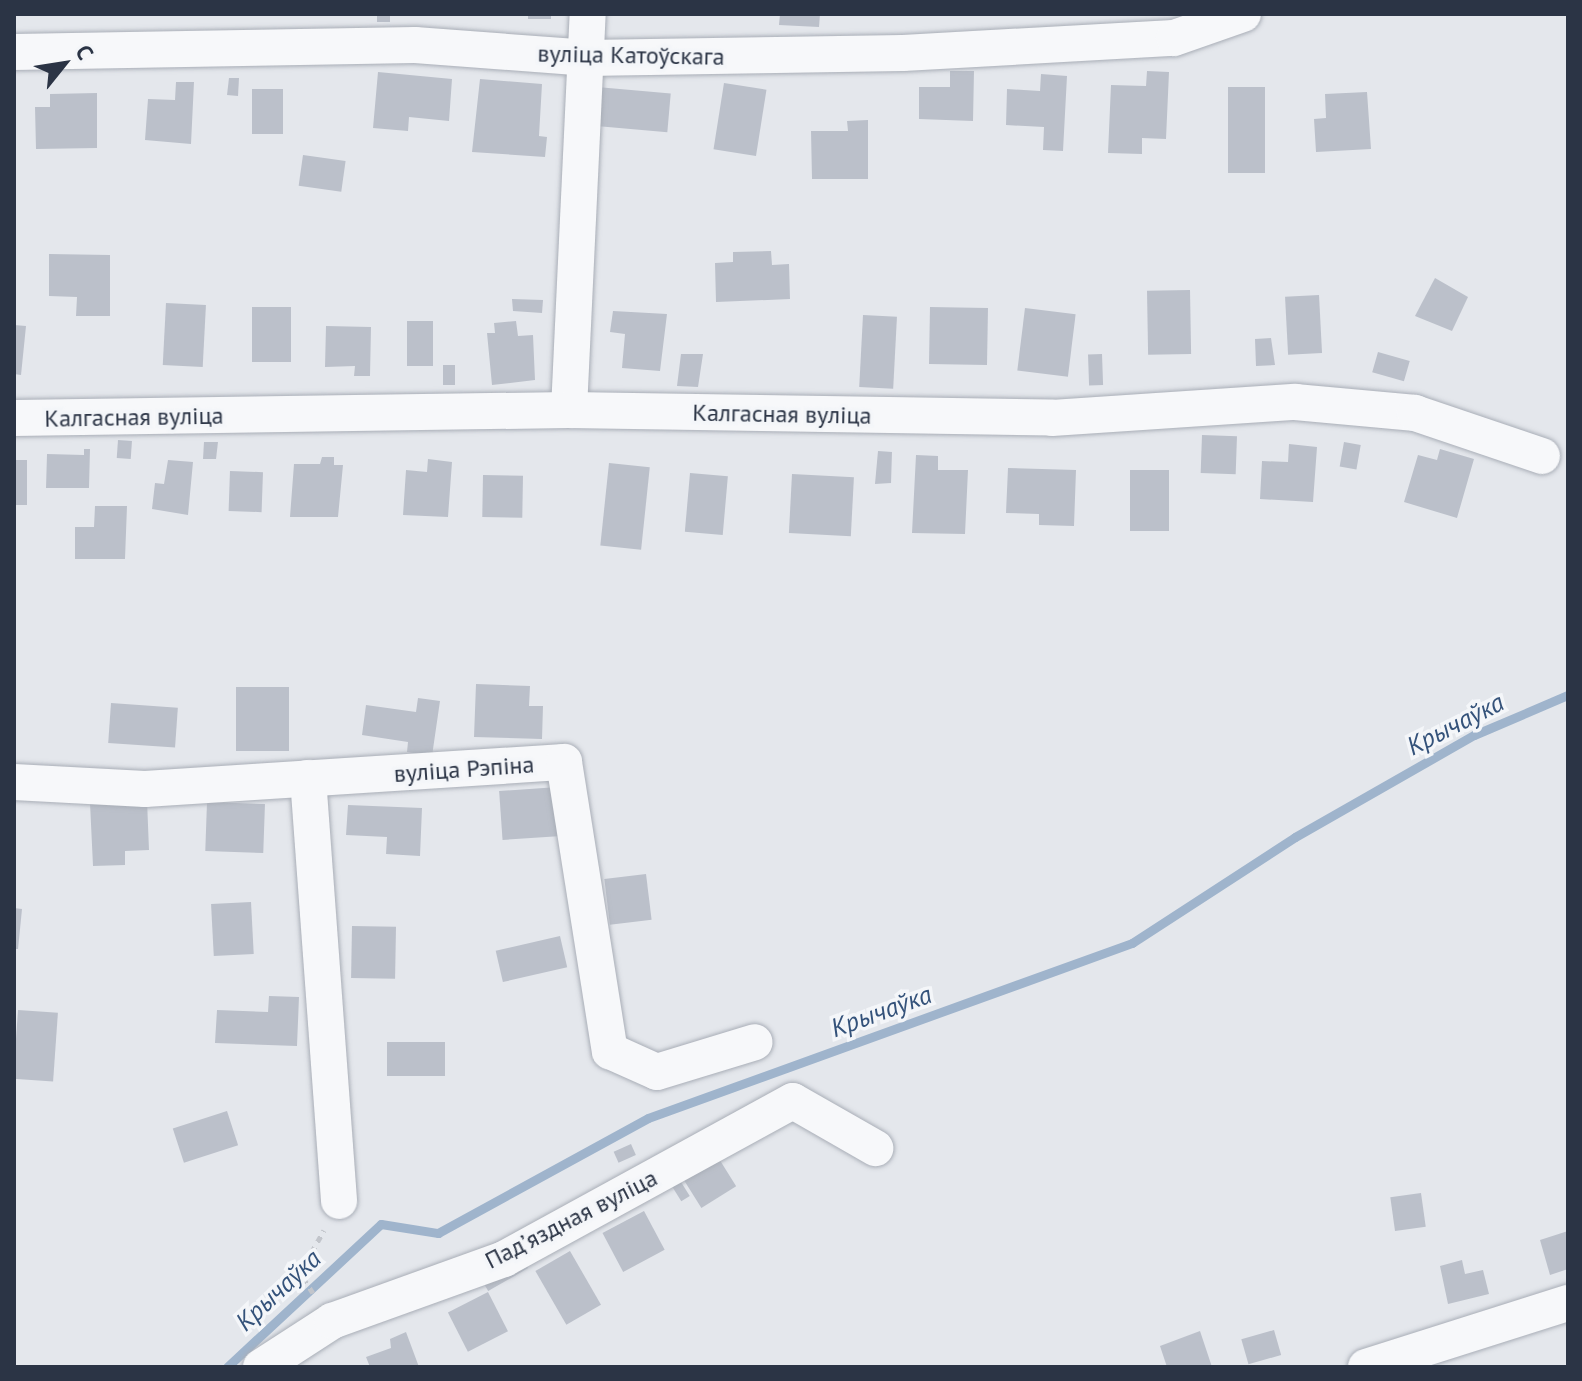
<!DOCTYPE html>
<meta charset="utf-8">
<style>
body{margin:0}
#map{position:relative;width:1582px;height:1381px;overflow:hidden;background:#e4e7ec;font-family:"PT Sans",sans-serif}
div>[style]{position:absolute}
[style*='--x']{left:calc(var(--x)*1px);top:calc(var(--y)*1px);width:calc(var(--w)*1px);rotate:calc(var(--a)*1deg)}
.stream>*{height:9px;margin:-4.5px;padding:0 4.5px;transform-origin:4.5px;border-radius:4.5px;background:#9fb4cc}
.building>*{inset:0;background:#bbc0ca;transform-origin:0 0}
.path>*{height:5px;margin-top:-2.5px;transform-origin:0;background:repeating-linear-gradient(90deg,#c2c5cb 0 6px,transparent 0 12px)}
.roads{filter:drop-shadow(0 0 2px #a9aeb7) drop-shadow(0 0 2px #a9aeb7)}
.street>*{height:36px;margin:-18px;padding:0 18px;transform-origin:18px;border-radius:18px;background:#f7f8fa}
span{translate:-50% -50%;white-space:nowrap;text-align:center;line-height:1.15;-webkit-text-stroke:7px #f4f6f9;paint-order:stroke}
.street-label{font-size:24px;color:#2b3445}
.water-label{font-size:26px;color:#34527a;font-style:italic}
.frame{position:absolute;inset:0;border:16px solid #2b3445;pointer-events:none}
.north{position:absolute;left:24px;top:24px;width:80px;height:80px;-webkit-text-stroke:6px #f4f6f9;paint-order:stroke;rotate:60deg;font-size:22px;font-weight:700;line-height:32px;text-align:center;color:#2b3445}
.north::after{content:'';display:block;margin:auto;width:28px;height:36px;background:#2b3445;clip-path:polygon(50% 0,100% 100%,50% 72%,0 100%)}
</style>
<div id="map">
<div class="stream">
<div style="--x:227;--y:1367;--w:210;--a:-42.9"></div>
<div style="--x:381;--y:1224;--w:58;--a:9"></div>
<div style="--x:438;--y:1233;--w:239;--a:-28.7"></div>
<div style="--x:648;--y:1118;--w:515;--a:-19.88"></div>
<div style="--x:1132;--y:943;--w:194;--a:-33"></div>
<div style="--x:1295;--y:837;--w:206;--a:-29.7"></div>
<div style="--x:1474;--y:735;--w:102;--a:-23.1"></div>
</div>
<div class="building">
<div style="left:377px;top:14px;width:13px;height:8px"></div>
<div style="left:528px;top:14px;width:23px;height:5px"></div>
<div style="clip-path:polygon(780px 14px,820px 14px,819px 27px,779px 25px)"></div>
<div style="clip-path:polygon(950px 71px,974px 71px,973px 121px,919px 119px,919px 87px,950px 87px)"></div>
<div style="clip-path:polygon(1147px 71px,1169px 72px,1166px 139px,1142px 138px,1142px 154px,1108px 153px,1111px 85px,1146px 86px)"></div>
<div style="clip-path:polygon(378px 72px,452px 79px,449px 121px,409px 117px,408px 131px,373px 128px)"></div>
<div style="clip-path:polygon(1041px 74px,1067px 76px,1063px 151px,1043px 150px,1044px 127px,1006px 125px,1007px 89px,1040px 91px)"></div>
<div style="clip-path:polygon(229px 78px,239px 78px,238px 96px,227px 95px)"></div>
<div style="clip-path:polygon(480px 79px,542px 84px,539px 136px,547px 137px,545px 157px,472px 152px)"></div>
<div style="clip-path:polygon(176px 82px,194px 82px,191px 144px,145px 140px,148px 99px,175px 100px)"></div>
<div style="left:724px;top:83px;width:43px;height:67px;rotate:9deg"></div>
<div style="left:597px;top:87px;width:74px;height:39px;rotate:5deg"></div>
<div style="left:1228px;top:87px;width:37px;height:86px"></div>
<div style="left:252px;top:89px;width:31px;height:45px"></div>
<div style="clip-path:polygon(1367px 92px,1371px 149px,1316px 152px,1314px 119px,1326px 118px,1325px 94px)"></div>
<div style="clip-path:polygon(97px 93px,97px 148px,36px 149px,35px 107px,50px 107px,50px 94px)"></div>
<div style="clip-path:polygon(868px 120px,868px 179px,812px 179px,811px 131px,848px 131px,847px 121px)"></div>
<div style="left:303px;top:155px;width:43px;height:31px;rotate:8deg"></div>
<div style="clip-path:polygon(771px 251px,772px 265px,789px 264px,790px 299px,716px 302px,715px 263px,733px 262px,733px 252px)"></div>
<div style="clip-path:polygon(49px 254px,110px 255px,110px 316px,76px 316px,77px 297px,49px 296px)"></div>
<div style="clip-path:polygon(1435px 278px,1468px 297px,1452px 331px,1415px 316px)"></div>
<div style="left:1190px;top:290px;width:64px;height:43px;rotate:89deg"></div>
<div style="left:1319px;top:295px;width:58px;height:34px;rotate:87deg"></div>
<div style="clip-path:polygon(512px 299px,543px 300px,542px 313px,513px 311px)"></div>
<div style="left:166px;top:303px;width:40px;height:62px;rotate:3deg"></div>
<div style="left:252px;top:307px;width:39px;height:55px"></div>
<div style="left:930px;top:307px;width:58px;height:57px;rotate:1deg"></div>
<div style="left:1025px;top:308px;width:51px;height:63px;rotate:7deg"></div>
<div style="clip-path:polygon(613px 311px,667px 314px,660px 371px,622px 368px,625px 334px,610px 332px)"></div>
<div style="left:863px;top:315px;width:34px;height:72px;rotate:3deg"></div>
<div style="left:407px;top:321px;width:26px;height:45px"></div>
<div style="clip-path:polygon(516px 321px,518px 336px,533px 335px,535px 380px,492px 385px,487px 333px,495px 333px,494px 323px)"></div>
<div style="clip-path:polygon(14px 325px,26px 326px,21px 375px,14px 374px)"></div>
<div style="clip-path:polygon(326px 326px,371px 327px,370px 376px,354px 376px,355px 366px,325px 367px)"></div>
<div style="clip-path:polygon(1271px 338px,1275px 365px,1256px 366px,1255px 339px)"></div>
<div style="left:1378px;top:352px;width:33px;height:21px;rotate:16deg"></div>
<div style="clip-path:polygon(681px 354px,703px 354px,698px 387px,677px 386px)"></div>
<div style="left:1102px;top:354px;width:31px;height:14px;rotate:88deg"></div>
<div style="left:443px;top:365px;width:12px;height:20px"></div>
<div style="left:1202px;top:435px;width:35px;height:38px;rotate:2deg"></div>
<div style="left:118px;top:440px;width:14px;height:18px;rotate:4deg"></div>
<div style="clip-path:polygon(204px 442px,218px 442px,216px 459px,203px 459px)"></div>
<div style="left:1344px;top:442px;width:17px;height:25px;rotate:10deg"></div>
<div style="clip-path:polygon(1289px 444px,1317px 447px,1313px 502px,1260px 499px,1262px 461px,1288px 462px)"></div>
<div style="clip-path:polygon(84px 449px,90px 449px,89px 488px,46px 488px,47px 454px,84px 455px)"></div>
<div style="clip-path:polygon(1440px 449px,1474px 459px,1457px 518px,1404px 502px,1418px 455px,1437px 460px)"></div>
<div style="clip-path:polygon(878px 451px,892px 452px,891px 483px,875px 484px)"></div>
<div style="clip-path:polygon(916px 455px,938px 456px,938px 470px,968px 470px,965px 534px,912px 533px)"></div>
<div style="clip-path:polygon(322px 457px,334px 457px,334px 465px,343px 465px,338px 517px,290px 517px,294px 464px,320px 464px)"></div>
<div style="clip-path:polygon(428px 459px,452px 462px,448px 517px,403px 515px,406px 470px,427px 472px)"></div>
<div style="left:14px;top:460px;width:13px;height:45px"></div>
<div style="clip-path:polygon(168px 460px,193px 462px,188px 515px,152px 509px,155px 483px,164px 484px)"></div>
<div style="left:609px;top:463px;width:41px;height:83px;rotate:6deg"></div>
<div style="clip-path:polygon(1008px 468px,1076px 470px,1074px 526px,1039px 525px,1039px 514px,1006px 513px)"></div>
<div style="left:1130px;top:470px;width:39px;height:61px"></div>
<div style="left:230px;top:471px;width:33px;height:40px;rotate:2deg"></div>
<div style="left:690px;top:473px;width:38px;height:59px;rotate:5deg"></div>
<div style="left:792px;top:474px;width:62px;height:59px;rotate:3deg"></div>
<div style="left:483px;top:475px;width:40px;height:42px;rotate:1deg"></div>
<div style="clip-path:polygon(95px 506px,127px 506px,125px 559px,75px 559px,75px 527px,94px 527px)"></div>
<div style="clip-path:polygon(476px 684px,530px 686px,529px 706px,543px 706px,542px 739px,474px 737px)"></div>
<div style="left:236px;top:687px;width:53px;height:64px"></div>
<div style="clip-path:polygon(418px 698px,440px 701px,432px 756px,407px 752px,408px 742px,362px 735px,366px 705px,416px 712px)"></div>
<div style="left:111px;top:703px;width:67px;height:40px;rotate:4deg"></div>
<div style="left:558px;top:787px;width:49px;height:59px;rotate:86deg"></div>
<div style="clip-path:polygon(147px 800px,149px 850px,125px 851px,125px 865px,93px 866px,90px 803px)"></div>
<div style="left:207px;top:802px;width:58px;height:49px;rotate:2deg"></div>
<div style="clip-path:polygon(348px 805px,422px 808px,420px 856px,386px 854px,387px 837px,346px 835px)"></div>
<div style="left:646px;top:874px;width:46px;height:42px;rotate:83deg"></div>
<div style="left:251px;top:902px;width:52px;height:40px;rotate:87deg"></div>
<div style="clip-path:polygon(14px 908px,22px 909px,18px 949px,14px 949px)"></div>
<div style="left:352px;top:926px;width:44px;height:52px;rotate:1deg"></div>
<div style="left:560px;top:936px;width:32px;height:66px;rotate:77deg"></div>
<div style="clip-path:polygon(269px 996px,299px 997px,297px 1046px,215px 1043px,217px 1010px,268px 1012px)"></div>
<div style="left:18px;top:1010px;width:40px;height:69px;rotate:4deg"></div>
<div style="left:387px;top:1042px;width:58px;height:34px"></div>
<div style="left:227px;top:1111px;width:36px;height:57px;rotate:72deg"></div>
<div style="left:631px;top:1144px;width:12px;height:19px;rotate:66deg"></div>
<div style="left:716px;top:1154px;width:38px;height:41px;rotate:58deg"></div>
<div style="left:676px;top:1174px;width:26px;height:10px;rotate:58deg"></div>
<div style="left:1421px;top:1193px;width:34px;height:31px;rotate:82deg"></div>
<div style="left:644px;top:1211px;width:44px;height:47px;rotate:62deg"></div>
<div style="clip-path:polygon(1568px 1231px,1568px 1269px,1550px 1275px,1540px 1240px)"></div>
<div style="left:570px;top:1251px;width:62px;height:40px;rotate:60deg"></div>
<div style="left:521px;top:1256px;width:14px;height:46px;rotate:60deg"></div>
<div style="clip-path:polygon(1462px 1260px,1465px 1274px,1483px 1270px,1489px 1294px,1448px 1304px,1440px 1266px)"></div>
<div style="left:488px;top:1292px;width:44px;height:45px;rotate:63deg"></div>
<div style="left:1274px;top:1330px;width:26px;height:34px;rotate:74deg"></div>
<div style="clip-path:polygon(1200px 1331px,1212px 1367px,1167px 1367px,1160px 1346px)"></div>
<div style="clip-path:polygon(406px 1332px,419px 1367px,370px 1367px,366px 1357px,391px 1348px,390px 1339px)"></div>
</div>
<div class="path">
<div style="--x:313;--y:1293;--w:24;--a:-123"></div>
<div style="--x:300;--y:1273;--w:49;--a:-60.8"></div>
</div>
<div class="roads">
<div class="street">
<div style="--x:14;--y:52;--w:401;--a:-1"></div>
<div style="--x:415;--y:45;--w:171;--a:4.3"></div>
<div style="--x:586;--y:58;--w:317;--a:-0.9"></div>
<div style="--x:903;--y:53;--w:271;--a:-3.2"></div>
<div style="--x:1174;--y:38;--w:73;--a:-19.2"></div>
<div style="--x:569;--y:410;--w:396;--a:-87.3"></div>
<div style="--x:14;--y:418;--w:555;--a:-0.83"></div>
<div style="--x:569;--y:410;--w:483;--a:0.9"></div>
<div style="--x:1052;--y:418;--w:244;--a:-3.8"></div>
<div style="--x:1295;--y:402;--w:121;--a:5.2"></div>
<div style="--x:1415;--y:413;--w:134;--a:18.7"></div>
<div style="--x:308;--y:778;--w:424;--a:85.8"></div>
<div style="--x:14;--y:782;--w:131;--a:3.1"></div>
<div style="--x:145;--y:789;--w:420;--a:-3.7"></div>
<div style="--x:564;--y:762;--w:293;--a:81"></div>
<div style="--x:610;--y:1051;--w:51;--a:24.1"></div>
<div style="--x:657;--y:1072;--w:102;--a:-17"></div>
<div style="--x:261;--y:1367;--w:85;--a:-32.9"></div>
<div style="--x:332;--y:1321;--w:183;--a:-19.8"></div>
<div style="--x:504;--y:1259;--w:329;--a:-28.7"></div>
<div style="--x:793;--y:1101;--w:95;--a:29.8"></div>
<div style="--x:1366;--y:1367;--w:212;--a:-17.6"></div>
</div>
</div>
<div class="street-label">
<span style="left:631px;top:55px;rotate:1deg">вуліца Катоўскага</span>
<span style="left:782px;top:414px;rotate:1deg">Калгасная вуліца</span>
<span style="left:134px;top:417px;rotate:-1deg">Калгасная вуліца</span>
<span style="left:464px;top:769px;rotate:-4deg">вуліца Рэпіна</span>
<span style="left:571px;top:1219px;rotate:-27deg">Падʼяздная вуліца</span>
</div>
<div class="water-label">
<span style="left:1455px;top:724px;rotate:-27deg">Крычаўка</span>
<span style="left:881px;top:1011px;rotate:-20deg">Крычаўка</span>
<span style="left:278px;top:1290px;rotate:-43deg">Крычаўка</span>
</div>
<div class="frame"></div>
<div class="north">С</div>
</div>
